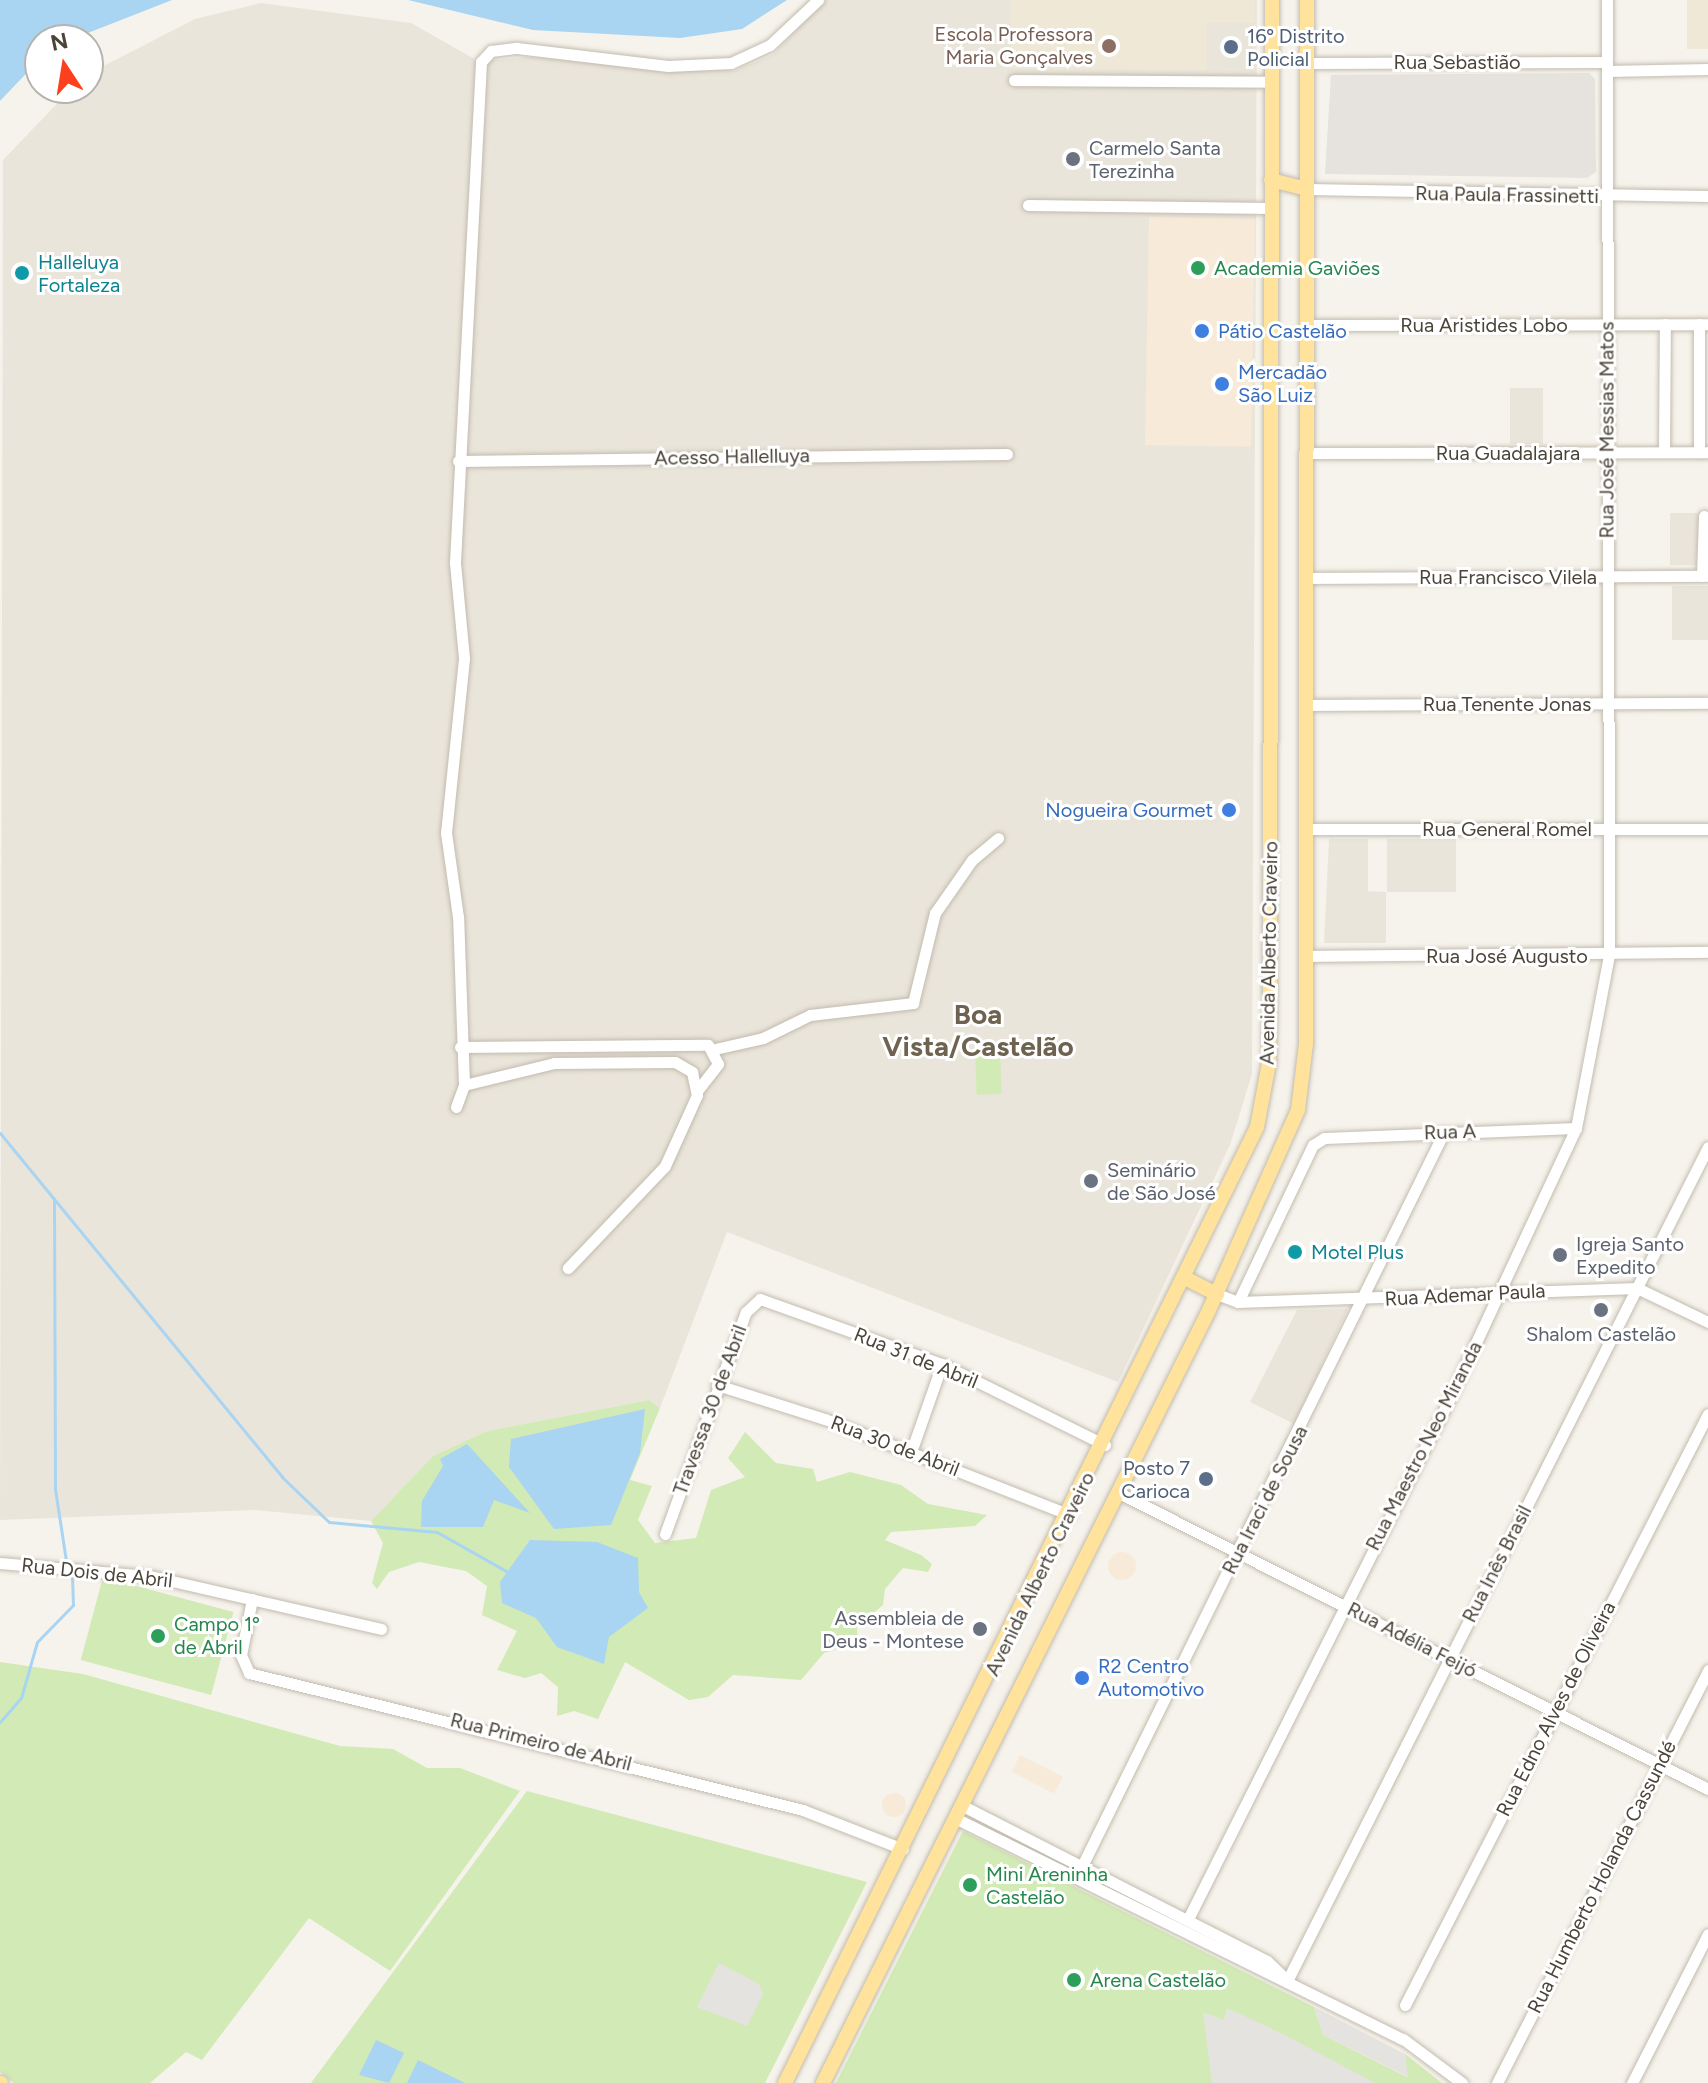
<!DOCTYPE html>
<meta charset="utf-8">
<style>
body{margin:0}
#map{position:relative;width:1708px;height:2083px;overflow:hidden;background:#f6f3ec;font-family:Figtree,sans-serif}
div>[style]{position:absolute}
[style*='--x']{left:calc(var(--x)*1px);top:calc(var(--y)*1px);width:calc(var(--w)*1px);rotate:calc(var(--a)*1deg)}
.residential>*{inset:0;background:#eae5da;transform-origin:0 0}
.commercial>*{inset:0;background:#f7ead8;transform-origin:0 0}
.round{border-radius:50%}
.industrial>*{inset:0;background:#e6e2dd}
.education>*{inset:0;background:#efe8d6;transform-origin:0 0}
.green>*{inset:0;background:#d2eab5;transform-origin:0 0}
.parking>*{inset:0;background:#e5e3e0}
.water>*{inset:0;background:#a9d4f2}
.stream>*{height:3px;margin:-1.5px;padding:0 1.5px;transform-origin:1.5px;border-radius:1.5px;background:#a9d4f2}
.roads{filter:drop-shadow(0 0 2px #c2bbae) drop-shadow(0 0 2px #c2bbae)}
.minor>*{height:11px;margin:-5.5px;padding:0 5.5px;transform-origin:5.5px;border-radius:5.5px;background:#fff}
.major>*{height:14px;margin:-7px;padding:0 7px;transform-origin:7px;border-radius:7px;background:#ffe39c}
.dots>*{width:22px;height:22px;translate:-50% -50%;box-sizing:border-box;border:4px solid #fff;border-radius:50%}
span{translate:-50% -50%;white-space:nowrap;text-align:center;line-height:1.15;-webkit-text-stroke:6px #fff;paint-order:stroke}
.education-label{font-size:20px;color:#785e54}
.right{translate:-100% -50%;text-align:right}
.service-label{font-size:20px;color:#4e5e75}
.left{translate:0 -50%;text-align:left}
.street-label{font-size:20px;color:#4b4439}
.worship-label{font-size:20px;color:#5b616d}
.culture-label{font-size:20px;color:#0d838f}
.leisure-label{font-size:20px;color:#27864d}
.shop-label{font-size:20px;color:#366cbe}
.district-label{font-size:28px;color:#6e6250;font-weight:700}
.north{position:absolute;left:24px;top:24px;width:80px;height:80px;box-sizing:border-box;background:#fff;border:2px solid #b7b4b0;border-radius:50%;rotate:348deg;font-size:22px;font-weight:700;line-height:32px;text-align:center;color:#4b4439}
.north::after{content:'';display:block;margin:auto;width:28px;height:36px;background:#fc3f1d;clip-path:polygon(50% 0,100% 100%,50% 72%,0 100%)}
</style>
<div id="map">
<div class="residential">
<div style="clip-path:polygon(825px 0,1257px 0,1252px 1074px,1230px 1145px,1118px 1382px,727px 1232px,660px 1408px,649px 1400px,487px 1431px,433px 1456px,371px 1521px,255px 1510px,0 1520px,3px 160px,72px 88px,88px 88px,88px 74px,195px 19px,261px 3px,411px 23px,478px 61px,532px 57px,734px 71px,774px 54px)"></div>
<div style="left:1510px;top:388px;width:33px;height:56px"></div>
<div style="left:1670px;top:513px;width:38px;height:52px"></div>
<div style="left:1672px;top:586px;width:36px;height:54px"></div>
<div style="clip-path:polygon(1329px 839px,1368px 839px,1368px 891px,1386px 892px,1386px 943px,1324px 943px)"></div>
<div style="left:1387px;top:839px;width:69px;height:53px"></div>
<div style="clip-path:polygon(1348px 1309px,1294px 1424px,1250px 1402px,1297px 1310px)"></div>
</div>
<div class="commercial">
<div style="left:1149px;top:217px;width:106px;height:228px;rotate:1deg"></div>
<div class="round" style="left:1108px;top:1552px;width:28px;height:28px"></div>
<div style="left:1020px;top:1755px;width:48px;height:19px;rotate:27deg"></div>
<div class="round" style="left:882px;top:1793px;width:24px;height:24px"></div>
</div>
<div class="industrial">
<div style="clip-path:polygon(1589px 73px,1595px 79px,1596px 172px,1587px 178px,1325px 174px,1331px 75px)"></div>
</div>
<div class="education">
<div style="clip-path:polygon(1011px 0,1255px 0,1255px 23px,1207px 23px,1207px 70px,1011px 69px)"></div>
<div style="left:1708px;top:0;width:49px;height:21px;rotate:90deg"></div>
</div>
<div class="green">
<div style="left:1000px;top:1047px;width:47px;height:25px;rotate:88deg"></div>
<div style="clip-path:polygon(649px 1400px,660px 1408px,630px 1480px,652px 1486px,638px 1520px,655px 1543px,696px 1538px,711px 1490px,745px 1477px,728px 1458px,745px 1432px,776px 1463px,813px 1469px,817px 1482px,850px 1472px,901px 1485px,928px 1504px,987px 1515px,975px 1526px,891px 1532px,885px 1540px,921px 1555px,932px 1564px,928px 1572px,903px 1568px,885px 1589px,883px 1605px,857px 1627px,858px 1643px,824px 1653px,801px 1680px,733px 1675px,708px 1697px,689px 1700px,625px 1662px,598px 1719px,574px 1711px,557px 1716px,558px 1687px,541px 1673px,525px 1678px,497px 1670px,517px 1631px,482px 1615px,487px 1586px,466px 1571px,419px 1562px,389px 1572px,377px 1589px,372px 1583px,383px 1543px,371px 1521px,433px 1456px,487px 1431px)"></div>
<div style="left:103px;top:1577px;width:135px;height:86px;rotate:15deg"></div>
<div style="clip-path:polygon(0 1662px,83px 1674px,340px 1746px,393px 1749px,427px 1768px,460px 1768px,520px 1791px,390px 1971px,309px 1918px,202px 2060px,186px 2052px,150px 2083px,14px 2083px,0 2072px)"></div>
<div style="clip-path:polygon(527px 1791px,867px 1882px,765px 2083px,311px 2083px)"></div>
<div style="clip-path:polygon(963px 1831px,1314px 2007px,1323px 2035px,1407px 2077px,1405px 2054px,1442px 2083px,836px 2083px)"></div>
</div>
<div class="parking">
<div style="clip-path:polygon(719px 1963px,759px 1984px,763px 1994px,747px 2026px,697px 2007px)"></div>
<div style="clip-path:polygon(1314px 2007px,1405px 2054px,1408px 2077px,1323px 2035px)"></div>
<div style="clip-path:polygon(1227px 2008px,1281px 2033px,1375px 2083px,1212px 2083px,1203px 2012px,1224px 2020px)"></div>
</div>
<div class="water">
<div style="clip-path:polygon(0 0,172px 0,70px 40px,40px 40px,40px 59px,0 101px)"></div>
<div style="clip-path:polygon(408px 0,787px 0,742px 29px,680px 38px,533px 30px)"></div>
<div style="clip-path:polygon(645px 1409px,640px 1453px,611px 1525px,554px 1529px,509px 1467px,511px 1439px)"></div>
<div style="clip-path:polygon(467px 1444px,530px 1513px,494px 1500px,483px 1527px,421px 1527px,422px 1501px,443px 1466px,440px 1459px)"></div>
<div style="clip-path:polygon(530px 1540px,597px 1542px,638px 1558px,639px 1592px,648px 1608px,609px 1637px,604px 1664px,557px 1647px,536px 1618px,502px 1603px,500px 1582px)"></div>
<div style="clip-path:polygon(376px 2040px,404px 2053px,389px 2083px,359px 2075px)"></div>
<div style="clip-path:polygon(418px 2060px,465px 2083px,407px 2083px)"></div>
</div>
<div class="stream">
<div style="--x:0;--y:1133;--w:85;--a:50.7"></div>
<div style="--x:54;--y:1199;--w:290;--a:89.8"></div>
<div style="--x:55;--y:1489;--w:73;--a:81.3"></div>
<div style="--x:54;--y:1199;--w:360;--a:50.6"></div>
<div style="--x:282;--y:1477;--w:65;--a:43.8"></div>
<div style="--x:329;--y:1522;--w:108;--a:5.3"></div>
<div style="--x:437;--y:1532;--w:79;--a:29.5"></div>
<div style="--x:0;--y:1722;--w:32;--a:-49"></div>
<div style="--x:21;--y:1698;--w:58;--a:-74.1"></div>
<div style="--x:37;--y:1642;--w:52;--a:-45.8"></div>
<div style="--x:73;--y:1605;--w:31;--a:-92"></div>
</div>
<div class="roads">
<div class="minor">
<div style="--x:1307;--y:63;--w:300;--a:-0.2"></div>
<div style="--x:1607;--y:71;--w:101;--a:-1.1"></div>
<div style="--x:1014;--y:80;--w:258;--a:0.4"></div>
<div style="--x:1307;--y:189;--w:401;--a:1"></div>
<div style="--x:1028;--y:205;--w:243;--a:0.7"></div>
<div style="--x:1699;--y:324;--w:128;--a:90"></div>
<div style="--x:1307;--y:325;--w:401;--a:-0.1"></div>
<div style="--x:1664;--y:452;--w:128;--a:-89.6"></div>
<div style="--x:1307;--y:453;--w:401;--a:-0.1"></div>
<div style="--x:458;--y:461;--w:549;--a:-0.73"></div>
<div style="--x:1702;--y:576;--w:60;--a:-88.1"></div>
<div style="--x:1307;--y:578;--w:401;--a:-0.3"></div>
<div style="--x:1306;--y:705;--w:402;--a:-0.3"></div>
<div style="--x:1306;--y:829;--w:402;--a:0"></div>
<div style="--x:1306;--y:956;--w:402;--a:-0.6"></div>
<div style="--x:460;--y:1047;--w:248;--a:-0.5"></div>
<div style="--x:708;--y:1045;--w:21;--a:62"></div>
<div style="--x:718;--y:1064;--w:34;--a:128"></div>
<div style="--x:715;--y:1049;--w:49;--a:-12.9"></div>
<div style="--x:763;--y:1038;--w:52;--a:-26.1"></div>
<div style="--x:810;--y:1015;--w:104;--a:-6.6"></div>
<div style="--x:913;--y:1003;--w:93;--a:-76.3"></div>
<div style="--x:935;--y:913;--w:65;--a:-55.1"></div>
<div style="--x:972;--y:860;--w:34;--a:-40"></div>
<div style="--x:464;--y:1085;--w:93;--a:-13.7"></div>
<div style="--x:554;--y:1063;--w:121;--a:-0.5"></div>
<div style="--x:675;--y:1062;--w:20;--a:30"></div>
<div style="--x:692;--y:1072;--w:24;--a:78"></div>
<div style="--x:697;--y:1095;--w:78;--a:114.3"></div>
<div style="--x:665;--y:1166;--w:141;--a:133.6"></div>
<div style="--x:456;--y:1107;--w:23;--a:-70"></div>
<div style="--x:464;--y:1085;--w:168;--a:-92"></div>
<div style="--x:458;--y:917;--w:85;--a:-98.1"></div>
<div style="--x:446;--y:833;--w:176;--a:-84.1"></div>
<div style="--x:464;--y:658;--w:96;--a:-95.4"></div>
<div style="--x:455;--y:562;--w:501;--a:-87.02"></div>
<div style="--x:481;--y:62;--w:15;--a:-48"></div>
<div style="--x:491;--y:51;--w:26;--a:-7"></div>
<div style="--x:517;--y:48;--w:152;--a:6.8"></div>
<div style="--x:668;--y:66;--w:63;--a:-2.7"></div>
<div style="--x:731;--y:63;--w:43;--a:-24.8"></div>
<div style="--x:770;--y:45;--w:66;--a:-43.2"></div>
<div style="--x:1217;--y:1294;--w:22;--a:21"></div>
<div style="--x:1238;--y:1302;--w:399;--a:-2"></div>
<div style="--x:1637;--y:1288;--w:79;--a:25.6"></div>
<div style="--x:1238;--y:1302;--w:174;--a:-64.5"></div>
<div style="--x:1313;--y:1145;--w:13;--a:-32"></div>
<div style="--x:1324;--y:1138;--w:252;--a:-2.3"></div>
<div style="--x:717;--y:1385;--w:113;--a:17.5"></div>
<div style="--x:825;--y:1419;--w:263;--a:21.4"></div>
<div style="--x:911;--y:1452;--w:93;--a:-70.6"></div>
<div style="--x:1117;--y:1492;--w:661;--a:26.68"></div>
<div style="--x:665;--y:1534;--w:236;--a:-70"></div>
<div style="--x:746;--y:1312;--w:19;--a:-43"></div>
<div style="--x:760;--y:1299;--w:193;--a:19.7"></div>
<div style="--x:942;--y:1364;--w:182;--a:26.4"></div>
<div style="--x:0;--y:1563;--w:151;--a:5"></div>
<div style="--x:150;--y:1576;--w:237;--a:12.9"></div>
<div style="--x:252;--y:1599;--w:57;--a:101.1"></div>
<div style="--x:241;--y:1655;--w:20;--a:66"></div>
<div style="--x:249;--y:1673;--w:571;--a:13.89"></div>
<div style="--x:803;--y:1810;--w:107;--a:21.3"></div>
<div style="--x:963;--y:1806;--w:341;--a:27"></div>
<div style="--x:1267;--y:1961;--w:28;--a:44"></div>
<div style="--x:957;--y:1819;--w:497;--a:26.3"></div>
<div style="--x:1403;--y:2039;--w:74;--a:36.7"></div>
<div style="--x:1082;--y:1866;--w:818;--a:-63.75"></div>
<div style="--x:1188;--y:1919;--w:585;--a:-63.3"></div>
<div style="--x:1451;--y:1396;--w:296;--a:-65"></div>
<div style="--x:1576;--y:1128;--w:176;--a:-79.2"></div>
<div style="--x:1609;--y:955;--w:955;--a:-90.12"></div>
<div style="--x:1287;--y:1981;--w:934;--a:-63.22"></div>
<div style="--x:1405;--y:2005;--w:664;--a:-62.86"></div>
<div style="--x:1497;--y:2083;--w:464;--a:-62.9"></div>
<div style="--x:1632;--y:2083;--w:167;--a:-63"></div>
</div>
<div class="major">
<div style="--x:1271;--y:180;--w:37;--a:14"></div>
<div style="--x:1187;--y:1279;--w:34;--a:27"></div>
<div style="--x:0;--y:2083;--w:1;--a:0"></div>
<div style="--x:785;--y:2083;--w:1066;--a:-63.72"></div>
<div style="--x:1257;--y:1127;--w:65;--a:-79.4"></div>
<div style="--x:1269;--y:1063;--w:73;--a:-89.2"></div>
<div style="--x:1270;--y:990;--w:990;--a:-89.88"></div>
<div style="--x:823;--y:2083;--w:864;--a:-63.46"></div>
<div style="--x:1209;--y:1310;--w:219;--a:-66"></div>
<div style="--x:1298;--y:1110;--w:66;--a:-83.1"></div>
<div style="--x:1306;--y:1044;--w:1044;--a:-89.95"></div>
</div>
</div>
<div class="dots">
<div style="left:1109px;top:46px;background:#8d6e63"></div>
<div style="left:1231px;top:47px;background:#5c6f8a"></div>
<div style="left:1073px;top:159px;background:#6b7280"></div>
<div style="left:1198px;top:268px;background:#2e9e5b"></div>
<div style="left:22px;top:273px;background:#0f9aa8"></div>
<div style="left:1202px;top:331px;background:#3f7fe0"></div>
<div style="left:1222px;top:384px;background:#3f7fe0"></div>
<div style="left:1229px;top:810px;background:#3f7fe0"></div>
<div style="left:1091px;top:1181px;background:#6b7280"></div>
<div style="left:1295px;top:1252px;background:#0f9aa8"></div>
<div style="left:1560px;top:1255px;background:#6b7280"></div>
<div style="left:1601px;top:1310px;background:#6b7280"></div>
<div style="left:1206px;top:1479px;background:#5c6f8a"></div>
<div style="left:980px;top:1629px;background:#6b7280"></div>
<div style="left:158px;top:1636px;background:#2e9e5b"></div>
<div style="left:1082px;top:1678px;background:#3f7fe0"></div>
<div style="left:970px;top:1885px;background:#2e9e5b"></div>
<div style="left:1074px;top:1980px;background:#2e9e5b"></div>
</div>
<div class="education-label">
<span class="right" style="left:1093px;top:46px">Escola Professora<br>Maria Gonçalves</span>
</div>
<div class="service-label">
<span class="left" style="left:1247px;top:48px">16º Distrito<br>Policial</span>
<span class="right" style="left:1190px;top:1480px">Posto 7<br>Carioca</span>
</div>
<div class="street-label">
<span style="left:1457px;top:62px">Rua Sebastião</span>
<span style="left:1507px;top:195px;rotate:1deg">Rua Paula Frassinetti</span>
<span style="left:1484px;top:325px">Rua Aristides Lobo</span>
<span style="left:1607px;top:430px;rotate:-90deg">Rua José Messias Matos</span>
<span style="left:1508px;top:453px">Rua Guadalajara</span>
<span style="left:732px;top:457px;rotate:-1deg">Acesso Hallelluya</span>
<span style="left:1508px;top:577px">Rua Francisco Vilela</span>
<span style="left:1507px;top:704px">Rua Tenente Jonas</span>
<span style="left:1507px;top:829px">Rua General Romel</span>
<span style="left:1269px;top:953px;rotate:-89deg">Avenida Alberto Craveiro</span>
<span style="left:1507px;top:956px">Rua José Augusto</span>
<span style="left:1450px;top:1132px;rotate:-2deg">Rua A</span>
<span style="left:1465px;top:1295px;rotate:-3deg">Rua Ademar Paula</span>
<span style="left:916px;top:1358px;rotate:22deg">Rua 31 de Abril</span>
<span style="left:710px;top:1410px;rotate:-70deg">Travessa 30 de Abril</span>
<span style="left:895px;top:1446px;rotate:21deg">Rua 30 de Abril</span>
<span style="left:1424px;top:1446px;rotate:-63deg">Rua Maestro Neo Miranda</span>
<span style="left:1265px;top:1500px;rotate:-63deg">Rua Iraci de Sousa</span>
<span style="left:1497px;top:1564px;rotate:-63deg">Rua Inês Brasil</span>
<span style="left:97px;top:1573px;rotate:6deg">Rua Dois de Abril</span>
<span style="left:1040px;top:1574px;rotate:-64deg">Avenida Alberto Craveiro</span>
<span style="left:1412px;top:1640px;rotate:27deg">Rua Adélia Feijó</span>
<span style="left:1556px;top:1709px;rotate:-63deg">Rua Edno Alves de Oliveira</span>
<span style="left:541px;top:1742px;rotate:14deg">Rua Primeiro de Abril</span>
<span style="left:1602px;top:1877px;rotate:-63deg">Rua Humberto Holanda Cassundé</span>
</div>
<div class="worship-label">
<span class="left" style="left:1089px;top:160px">Carmelo Santa<br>Terezinha</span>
<span class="left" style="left:1107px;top:1182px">Seminário<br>de São José</span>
<span class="left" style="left:1576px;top:1256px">Igreja Santo<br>Expedito</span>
<span style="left:1601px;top:1334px">Shalom Castelão</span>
<span class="right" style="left:964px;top:1630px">Assembleia de<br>Deus - Montese</span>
</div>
<div class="culture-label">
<span class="left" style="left:38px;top:274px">Halleluya<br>Fortaleza</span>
<span class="left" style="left:1311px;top:1252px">Motel Plus</span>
</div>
<div class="leisure-label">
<span class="left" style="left:1214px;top:268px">Academia Gaviões</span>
<span class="left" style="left:174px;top:1636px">Campo 1º<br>de Abril</span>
<span class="left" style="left:986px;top:1886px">Mini Areninha<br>Castelão</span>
<span class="left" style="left:1090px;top:1980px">Arena Castelão</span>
</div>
<div class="shop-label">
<span class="left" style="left:1218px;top:331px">Pátio Castelão</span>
<span class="left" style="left:1238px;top:384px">Mercadão<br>São Luiz</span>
<span class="right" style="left:1213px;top:810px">Nogueira Gourmet</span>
<span class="left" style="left:1098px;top:1678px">R2 Centro<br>Automotivo</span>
</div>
<div class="district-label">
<span style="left:978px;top:1030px">Boa<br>Vista/Castelão</span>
</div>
<div class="north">N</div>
</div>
